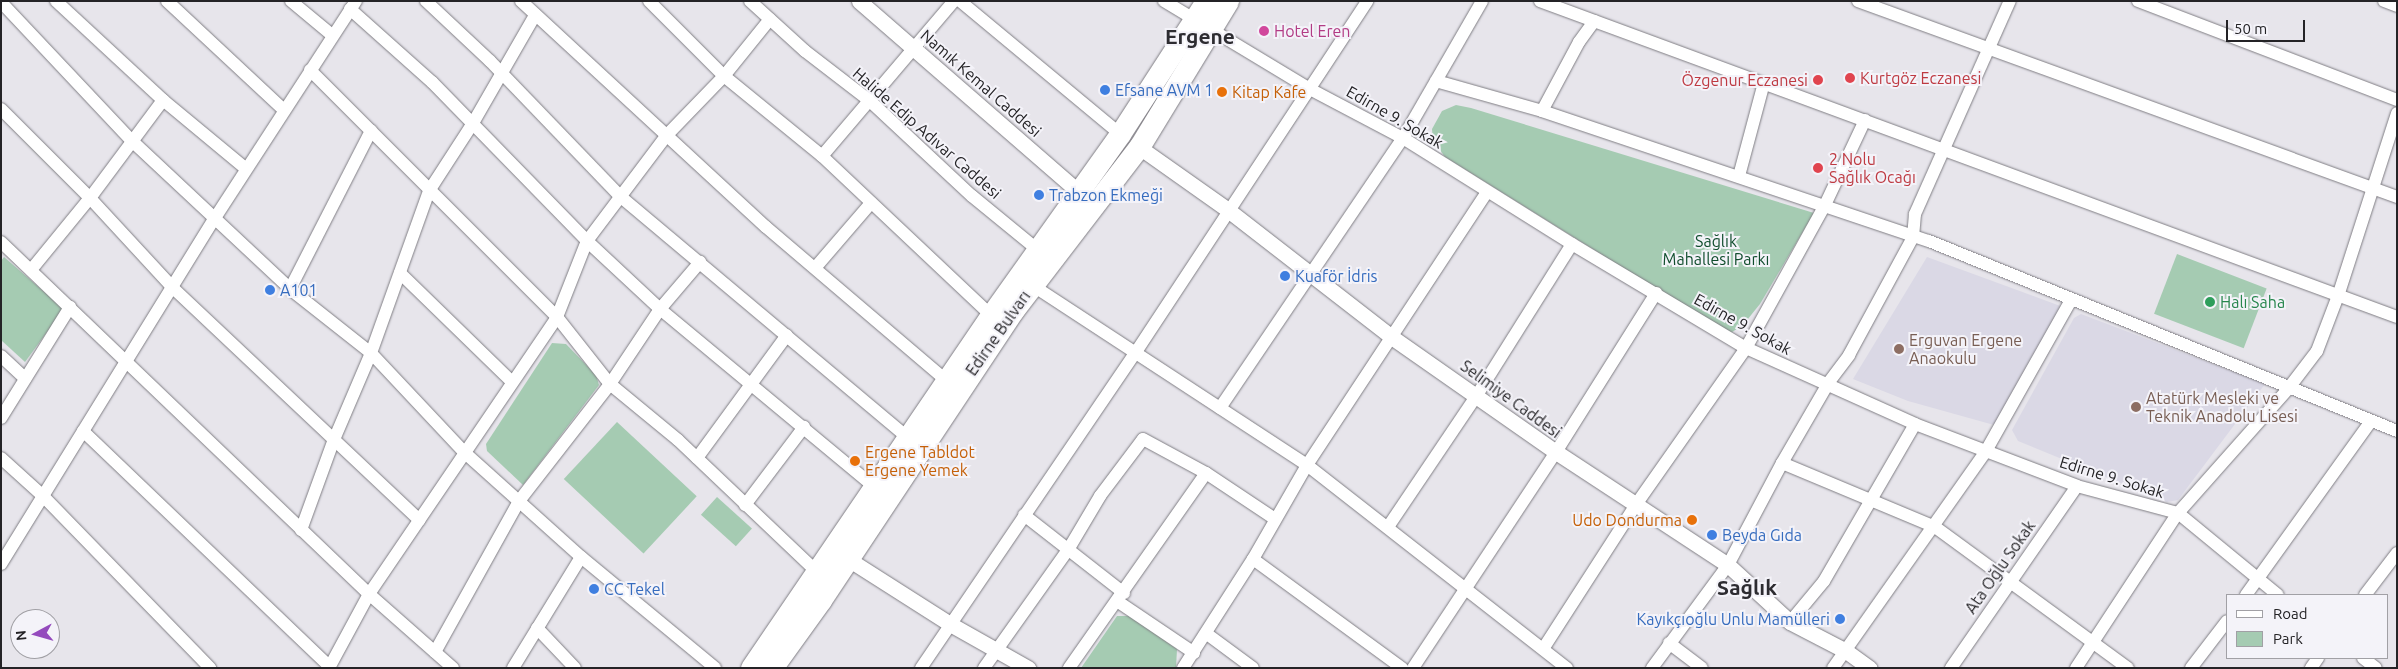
<!DOCTYPE html>
<meta charset="utf-8">
<style>
body{margin:0}
#map{position:relative;width:2398px;height:669px;overflow:hidden;background:#e7e5eb;font-family:Ubuntu,sans-serif}
div>[style]{position:absolute}
[style*='--x']{left:calc(var(--x)*1px);top:calc(var(--y)*1px);width:calc(var(--w)*1px);rotate:calc(var(--a)*1deg)}
.built>*{inset:0;background:#dad8e5}
.green>*{inset:0;background:#a5cbb2;transform-origin:0 0}
.roads{filter:drop-shadow(0 0 1px #7f7d83) drop-shadow(0 0 1px #7f7d83)}
.minor>*{height:12px;margin:-6px;padding:0 6px;transform-origin:6px;border-radius:6px;background:#fff}
.tertiary>*{height:15px;margin:-7.5px;padding:0 7.5px;transform-origin:7.5px;border-radius:7.5px;background:#fff}
.trunk>*{height:21px;margin:-10.5px;padding:0 10.5px;transform-origin:10.5px;border-radius:10.5px;background:#fff}
.dots>*{width:14px;height:14px;translate:-50% -50%;box-sizing:border-box;border:2px solid #f4f3f9;border-radius:50%}
span{translate:-50% -50%;white-space:nowrap;text-align:center;line-height:1.15;-webkit-text-stroke:4px #f4f3f9;paint-order:stroke}
.hotel-label{font-size:16px;color:#b23c85}
.left{translate:0 -50%;text-align:left}
.health-label{font-size:16px;color:#be3a42}
.right{translate:-100% -50%;text-align:right}
.street-label{font-size:16px;color:#242326}
.shop-label{font-size:16px;color:#366cbe}
.food-label{font-size:16px;color:#c56008}
.park-label{font-size:16px;color:#104d2d}
.leisure-label{font-size:16px;color:#27864d}
.education-label{font-size:16px;color:#785e54}
.district-label{font-size:21px;color:#2d2c31;font-weight:700}
.frame{position:absolute;inset:0;border:2px solid #242326;pointer-events:none}
.legend{position:absolute;left:2226px;top:594px;width:162px;height:65px;box-sizing:border-box;background:#f4f3f9;border:1px solid #a1a0a5;margin:0;padding:6px 9px;list-style:none;font-size:15px;color:#242326}
.legend li{display:flex;align-items:center;gap:10px;height:25px}
.legend b{width:25px;border:1px solid #a1a0a5}
.north{position:absolute;left:10px;top:609px;width:50px;height:50px;box-sizing:border-box;background:#f4f3f9;border:1px solid #a1a0a5;border-radius:50%;rotate:264deg;font-size:14px;font-weight:700;line-height:20px;text-align:center;color:#242326}
.north::after{content:'';display:block;margin:auto;width:18px;height:22px;background:#944abd;clip-path:polygon(50% 0,100% 100%,50% 72%,0 100%)}
.scale{position:absolute;left:2226px;top:20px;width:79px;height:22px;box-sizing:border-box;border:2px solid #242326;border-top:0;padding-left:6px;font-size:15px;line-height:18px;white-space:nowrap;color:#242326;-webkit-text-stroke:4px #f4f3f9;paint-order:stroke}
</style>
<div id="map">
<div class="built">
<div style="clip-path:polygon(1927px 257px,2063px 307px,1994px 425px,1908px 401px,1853px 379px)"></div>
<div style="clip-path:polygon(2081px 314px,2265px 384px,2178px 500px,2167px 502px,2018px 441px,2012px 430px,2074px 318px)"></div>
</div>
<div class="green">
<div style="clip-path:polygon(1456px 105px,1471px 108px,1814px 213px,1760px 304px,1743px 325px,1729px 334px,1445px 157px,1433px 140px,1432px 129px,1442px 111px)"></div>
<div style="left:2177px;top:254px;width:96px;height:64px;rotate:21deg"></div>
<div style="clip-path:polygon(4px 257px,64px 309px,25px 362px,1px 340px,1px 261px)"></div>
<div style="clip-path:polygon(552px 343px,566px 344px,596px 375px,599px 385px,523px 485px,487px 451px,486px 444px)"></div>
<div style="left:617px;top:422px;width:109px;height:78px;rotate:43deg"></div>
<div style="left:717px;top:497px;width:47px;height:24px;rotate:42deg"></div>
<div style="clip-path:polygon(1117px 616px,1130px 616px,1177px 649px,1176px 668px,1081px 668px)"></div>
</div>
<div class="roads">
<div class="minor">
<div style="--x:56;--y:1;--w:146;--a:42.8"></div>
<div style="--x:163;--y:100;--w:108;--a:39.7"></div>
<div style="--x:167;--y:1;--w:160;--a:43"></div>
<div style="--x:291;--y:1;--w:53;--a:39.7"></div>
<div style="--x:426;--y:1;--w:88;--a:43.2"></div>
<div style="--x:490;--y:61;--w:189;--a:46.1"></div>
<div style="--x:621;--y:197;--w:373;--a:40"></div>
<div style="--x:521;--y:1;--w:333;--a:42.7"></div>
<div style="--x:766;--y:227;--w:236;--a:40.4"></div>
<div style="--x:649;--y:1;--w:106;--a:45"></div>
<div style="--x:724;--y:76;--w:127;--a:39.2"></div>
<div style="--x:822;--y:156;--w:232;--a:43.3"></div>
<div style="--x:750;--y:1;--w:74;--a:42.3"></div>
<div style="--x:805;--y:51;--w:82;--a:37.6"></div>
<div style="--x:870;--y:101;--w:139;--a:43"></div>
<div style="--x:972;--y:196;--w:85;--a:39.3"></div>
<div style="--x:960;--y:1;--w:208;--a:39.7"></div>
<div style="--x:1164;--y:1;--w:168;--a:31.1"></div>
<div style="--x:1308;--y:88;--w:107;--a:27.8"></div>
<div style="--x:1403;--y:138;--w:199;--a:32.1"></div>
<div style="--x:1572;--y:244;--w:203;--a:30.9"></div>
<div style="--x:1746;--y:348;--w:185;--a:24.2"></div>
<div style="--x:1915;--y:424;--w:173;--a:20.9"></div>
<div style="--x:2077;--y:486;--w:105;--a:15"></div>
<div style="--x:2178;--y:513;--w:129;--a:39.4"></div>
<div style="--x:1540;--y:1;--w:913;--a:20.24"></div>
<div style="--x:1858;--y:1;--w:574;--a:19.98"></div>
<div style="--x:2138;--y:1;--w:277;--a:20.9"></div>
<div style="--x:2384;--y:1;--w:14;--a:21"></div>
<div style="--x:1;--y:2;--w:190;--a:46.7"></div>
<div style="--x:131;--y:140;--w:218;--a:43.1"></div>
<div style="--x:290;--y:289;--w:103;--a:38.3"></div>
<div style="--x:371;--y:353;--w:136;--a:46.8"></div>
<div style="--x:464;--y:452;--w:157;--a:41.9"></div>
<div style="--x:581;--y:557;--w:174;--a:39.6"></div>
<div style="--x:350;--y:9;--w:110;--a:41.7"></div>
<div style="--x:432;--y:82;--w:222;--a:45.7"></div>
<div style="--x:587;--y:241;--w:100;--a:43"></div>
<div style="--x:660;--y:309;--w:277;--a:39.7"></div>
<div style="--x:310;--y:70;--w:349;--a:45"></div>
<div style="--x:557;--y:317;--w:85;--a:51.7"></div>
<div style="--x:610;--y:384;--w:88;--a:39.5"></div>
<div style="--x:678;--y:440;--w:190;--a:43.5"></div>
<div style="--x:1436;--y:81;--w:110;--a:15.8"></div>
<div style="--x:1542;--y:111;--w:408;--a:18.6"></div>
<div style="--x:1929;--y:241;--w:505;--a:22.1"></div>
<div style="--x:1;--y:109;--w:126;--a:45"></div>
<div style="--x:90;--y:198;--w:121;--a:47.3"></div>
<div style="--x:172;--y:287;--w:340;--a:43.3"></div>
<div style="--x:1542;--y:111;--w:78;--a:-61.8"></div>
<div style="--x:1579;--y:42;--w:26;--a:-54"></div>
<div style="--x:822;--y:156;--w:204;--a:-49.6"></div>
<div style="--x:1739;--y:176;--w:96;--a:-75"></div>
<div style="--x:1;--y:242;--w:509;--a:43.73"></div>
<div style="--x:369;--y:594;--w:112;--a:41.4"></div>
<div style="--x:815;--y:268;--w:86;--a:-49.3"></div>
<div style="--x:31;--y:270;--w:93;--a:-50.7"></div>
<div style="--x:90;--y:198;--w:122;--a:-53.3"></div>
<div style="--x:400;--y:273;--w:156;--a:44.2"></div>
<div style="--x:1032;--y:285;--w:329;--a:33.2"></div>
<div style="--x:1307;--y:465;--w:330;--a:38"></div>
<div style="--x:290;--y:289;--w:178;--a:-62.9"></div>
<div style="--x:1;--y:356;--w:33;--a:43"></div>
<div style="--x:1220;--y:408;--w:326;--a:-55.9"></div>
<div style="--x:1403;--y:138;--w:158;--a:-60"></div>
<div style="--x:1;--y:418;--w:131;--a:-58.1"></div>
<div style="--x:83;--y:431;--w:342;--a:43.7"></div>
<div style="--x:1;--y:458;--w:57;--a:42.1"></div>
<div style="--x:43;--y:496;--w:240;--a:45.8"></div>
<div style="--x:697;--y:458;--w:152;--a:-53.8"></div>
<div style="--x:1782;--y:463;--w:166;--a:22.7"></div>
<div style="--x:1935;--y:527;--w:239;--a:36.2"></div>
<div style="--x:745;--y:505;--w:98;--a:-52.9"></div>
<div style="--x:1024;--y:515;--w:127;--a:38"></div>
<div style="--x:1388;--y:527;--w:159;--a:-56"></div>
<div style="--x:1477;--y:395;--w:178;--a:-57.8"></div>
<div style="--x:301;--y:530;--w:94;--a:-70"></div>
<div style="--x:333;--y:442;--w:97;--a:-66.9"></div>
<div style="--x:371;--y:353;--w:172;--a:-70.3"></div>
<div style="--x:429;--y:191;--w:81;--a:-57.1"></div>
<div style="--x:473;--y:123;--w:125;--a:-60.1"></div>
<div style="--x:1253;--y:559;--w:185;--a:36.2"></div>
<div style="--x:1;--y:564;--w:407;--a:-58.3"></div>
<div style="--x:215;--y:218;--w:259;--a:-57"></div>
<div style="--x:2246;--y:595;--w:214;--a:-54.3"></div>
<div style="--x:2365;--y:595;--w:53;--a:-52.7"></div>
<div style="--x:1117;--y:601;--w:93;--a:34"></div>
<div style="--x:1790;--y:622;--w:53;--a:-50.3"></div>
<div style="--x:1824;--y:581;--w:181;--a:-59.9"></div>
<div style="--x:537;--y:628;--w:55;--a:46.5"></div>
<div style="--x:1207;--y:634;--w:57;--a:36.5"></div>
<div style="--x:1669;--y:643;--w:41;--a:37.1"></div>
<div style="--x:1543;--y:649;--w:170;--a:-57.2"></div>
<div style="--x:1635;--y:506;--w:193;--a:-54.9"></div>
<div style="--x:1746;--y:348;--w:163;--a:-61.1"></div>
<div style="--x:1825;--y:205;--w:94;--a:-64.8"></div>
<div style="--x:435;--y:652;--w:173;--a:-60.9"></div>
<div style="--x:519;--y:501;--w:148;--a:-52.1"></div>
<div style="--x:610;--y:384;--w:90;--a:-56.3"></div>
<div style="--x:660;--y:309;--w:62;--a:-49.6"></div>
<div style="--x:2363;--y:658;--w:16;--a:38"></div>
<div style="--x:329;--y:668;--w:84;--a:-61.6"></div>
<div style="--x:369;--y:594;--w:335;--a:-55.8"></div>
<div style="--x:557;--y:317;--w:82;--a:-68.5"></div>
<div style="--x:587;--y:241;--w:131;--a:-53"></div>
<div style="--x:666;--y:136;--w:83;--a:-46"></div>
<div style="--x:724;--y:76;--w:73;--a:-51.1"></div>
<div style="--x:513;--y:668;--w:130;--a:-58.5"></div>
<div style="--x:921;--y:668;--w:379;--a:-55.8"></div>
<div style="--x:1134;--y:355;--w:424;--a:-56.6"></div>
<div style="--x:984;--y:668;--w:145;--a:-54.6"></div>
<div style="--x:1068;--y:550;--w:63;--a:-59.3"></div>
<div style="--x:1100;--y:496;--w:71;--a:-53"></div>
<div style="--x:1143;--y:439;--w:72;--a:28.4"></div>
<div style="--x:1206;--y:473;--w:83;--a:33.7"></div>
<div style="--x:1069;--y:668;--w:238;--a:-54.9"></div>
<div style="--x:1183;--y:668;--w:130;--a:-57.3"></div>
<div style="--x:1253;--y:559;--w:108;--a:-60.1"></div>
<div style="--x:1307;--y:465;--w:327;--a:-56.6"></div>
<div style="--x:1413;--y:668;--w:259;--a:-56.5"></div>
<div style="--x:1556;--y:452;--w:188;--a:-57.8"></div>
<div style="--x:1652;--y:668;--w:128;--a:-53.6"></div>
<div style="--x:1728;--y:565;--w:115;--a:-62.1"></div>
<div style="--x:1782;--y:463;--w:94;--a:-59.9"></div>
<div style="--x:1829;--y:382;--w:34;--a:-53"></div>
<div style="--x:1849;--y:355;--w:134;--a:-61.5"></div>
<div style="--x:1913;--y:237;--w:23;--a:-85"></div>
<div style="--x:1915;--y:214;--w:233;--a:-66"></div>
<div style="--x:1833;--y:668;--w:266;--a:-54.8"></div>
<div style="--x:1986;--y:451;--w:173;--a:-60.6"></div>
<div style="--x:1951;--y:668;--w:221;--a:-55.3"></div>
<div style="--x:2076;--y:668;--w:186;--a:-56.7"></div>
<div style="--x:2178;--y:513;--w:166;--a:-48.4"></div>
<div style="--x:2288;--y:389;--w:48;--a:-52.7"></div>
<div style="--x:2317;--y:351;--w:62;--a:-69.2"></div>
<div style="--x:2339;--y:293;--w:189;--a:-72.1"></div>
<div style="--x:2191;--y:668;--w:59;--a:-52.5"></div>
<div style="--x:2311;--y:668;--w:12;--a:-55"></div>
</div>
<div class="tertiary">
<div style="--x:859;--y:1;--w:291;--a:41"></div>
<div style="--x:1139;--y:147;--w:109;--a:35.3"></div>
<div style="--x:1228;--y:210;--w:209;--a:37.8"></div>
<div style="--x:1393;--y:338;--w:199;--a:35"></div>
<div style="--x:1556;--y:452;--w:206;--a:33.3"></div>
<div style="--x:1728;--y:565;--w:84;--a:42.6"></div>
<div style="--x:1790;--y:622;--w:63;--a:27.4"></div>
<div style="--x:1846;--y:651;--w:29;--a:36"></div>
<div style="--x:848;--y:559;--w:121;--a:32.5"></div>
<div style="--x:950;--y:624;--w:90;--a:29.4"></div>
</div>
<div class="trunk">
<div style="--x:751;--y:668;--w:427;--a:-55.8"></div>
<div style="--x:991;--y:315;--w:222;--a:-54.5"></div>
<div style="--x:1120;--y:134;--w:158;--a:-57.1"></div>
<div style="--x:772;--y:668;--w:84;--a:-54.2"></div>
<div style="--x:821;--y:600;--w:347;--a:-56.4"></div>
<div style="--x:1013;--y:311;--w:207;--a:-52.5"></div>
<div style="--x:1139;--y:147;--w:171;--a:-58.6"></div>
</div>
</div>
<div class="dots">
<div style="left:1264px;top:31px;background:#d1479c"></div>
<div style="left:1850px;top:78px;background:#e0444e"></div>
<div style="left:1818px;top:80px;background:#e0444e"></div>
<div style="left:1105px;top:90px;background:#3f7fe0"></div>
<div style="left:1222px;top:92px;background:#e8710a"></div>
<div style="left:1818px;top:168px;background:#e0444e"></div>
<div style="left:1039px;top:195px;background:#3f7fe0"></div>
<div style="left:1285px;top:276px;background:#3f7fe0"></div>
<div style="left:270px;top:290px;background:#3f7fe0"></div>
<div style="left:2210px;top:302px;background:#2e9e5b"></div>
<div style="left:1899px;top:349px;background:#8d6e63"></div>
<div style="left:2136px;top:407px;background:#8d6e63"></div>
<div style="left:855px;top:461px;background:#e8710a"></div>
<div style="left:1692px;top:520px;background:#e8710a"></div>
<div style="left:1712px;top:535px;background:#3f7fe0"></div>
<div style="left:594px;top:589px;background:#3f7fe0"></div>
<div style="left:1840px;top:619px;background:#3f7fe0"></div>
</div>
<div class="hotel-label">
<span class="left" style="left:1274px;top:31px">Hotel Eren</span>
</div>
<div class="health-label">
<span class="left" style="left:1860px;top:78px">Kurtgöz Eczanesi</span>
<span class="right" style="left:1808px;top:80px">Özgenur Eczanesi</span>
<span class="left" style="left:1829px;top:168px">2 Nolu<br>Sağlık Ocağı</span>
</div>
<div class="street-label">
<span style="left:981px;top:83px;rotate:41deg">Namık Kemal Caddesi</span>
<span style="left:1395px;top:117px;rotate:30deg">Edirne 9. Sokak</span>
<span style="left:927px;top:133px;rotate:41deg">Halide Edip Adıvar Caddesi</span>
<span style="left:1743px;top:324px;rotate:29deg">Edirne 9. Sokak</span>
<span style="left:998px;top:333px;rotate:-55deg">Edirne Bulvarı</span>
<span style="left:1511px;top:399px;rotate:36deg">Selimiye Caddesi</span>
<span style="left:2112px;top:477px;rotate:17deg">Edirne 9. Sokak</span>
<span style="left:2000px;top:567px;rotate:-55deg">Ata Oğlu Sokak</span>
</div>
<div class="shop-label">
<span class="left" style="left:1115px;top:90px">Efsane AVM 1</span>
<span class="left" style="left:1049px;top:195px">Trabzon Ekmeği</span>
<span class="left" style="left:1295px;top:276px">Kuaför İdris</span>
<span class="left" style="left:280px;top:290px">A101</span>
<span class="left" style="left:1722px;top:535px">Beyda Gıda</span>
<span class="left" style="left:604px;top:589px">CC Tekel</span>
<span class="right" style="left:1830px;top:619px">Kayıkçıoğlu Unlu Mamülleri</span>
</div>
<div class="food-label">
<span class="left" style="left:1232px;top:92px">Kitap Kafe</span>
<span class="left" style="left:865px;top:461px">Ergene Tabldot<br>Ergene Yemek</span>
<span class="right" style="left:1682px;top:520px">Udo Dondurma</span>
</div>
<div class="park-label">
<span style="left:1716px;top:250px">Sağlık<br>Mahallesi Parkı</span>
</div>
<div class="leisure-label">
<span class="left" style="left:2220px;top:302px">Halı Saha</span>
</div>
<div class="education-label">
<span class="left" style="left:1909px;top:349px">Erguvan Ergene<br>Anaokulu</span>
<span class="left" style="left:2146px;top:407px">Atatürk Mesleki ve<br>Teknik Anadolu Lisesi</span>
</div>
<div class="district-label">
<span style="left:1200px;top:36px">Ergene</span>
<span style="left:1747px;top:587px">Sağlık</span>
</div>
<div class="frame"></div>
<ul class="legend">
<li><b style="height:6px;background:#fff"></b>Road</li>
<li><b style="height:14px;background:#a5cbb2"></b>Park</li>
</ul>
<div class="north">N</div>
<div class="scale">50 m</div>
</div>
